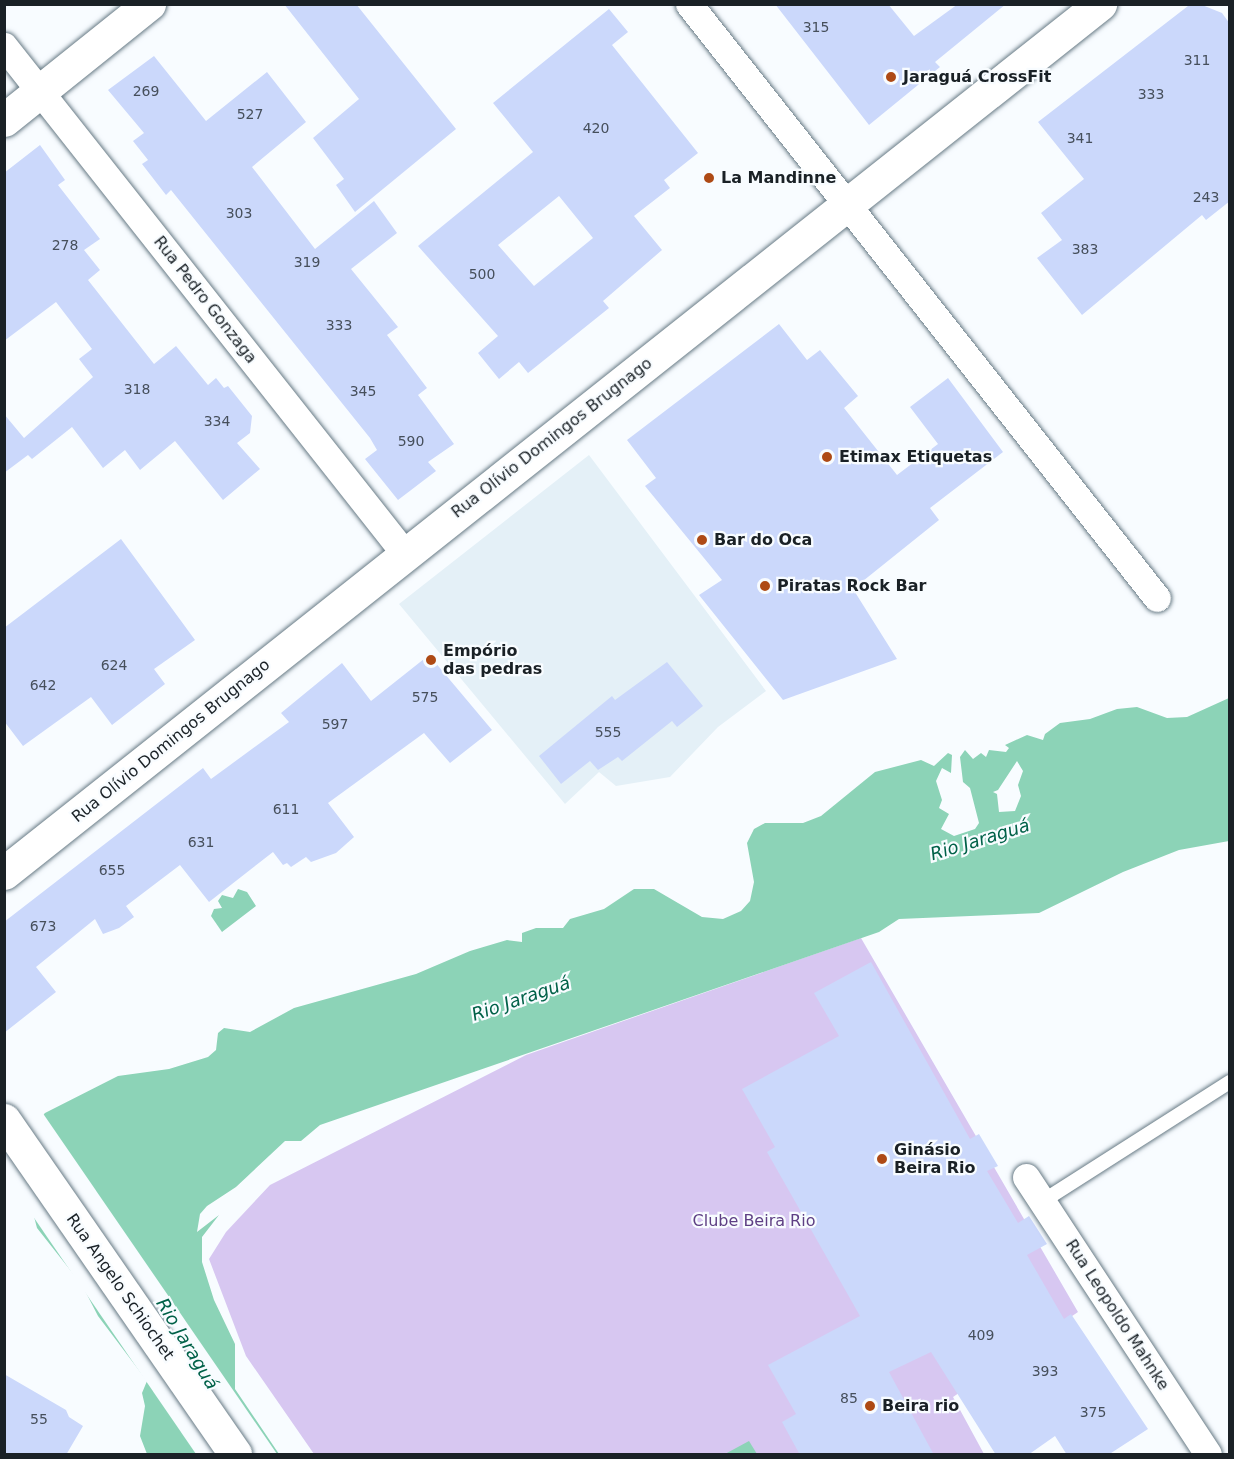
<!DOCTYPE html>
<meta charset="utf-8">
<style>
body{margin:0}
#map{position:relative;width:1234px;height:1459px;overflow:hidden;background:#f8fcff;font-family:"DejaVu Sans",sans-serif}
div>[style]{position:absolute}
[style*='--x']{left:calc(var(--x)*1px);top:calc(var(--y)*1px);width:calc(var(--w)*1px);rotate:calc(var(--a)*1deg)}
.built>*{inset:0;background:#e4f0f7}
.green>*{inset:0;background:#d7c7f1}
.water>*{inset:0;background:#8cd3b7}
.pier>*{inset:0;background:#f8fcff}
.building>*{inset:0;background:#cbd8fb}
.roads{filter:drop-shadow(0 0 2px #687b86) drop-shadow(0 0 2px #687b86)}
.lane>*{height:14px;margin:-7px;padding:0 7px;transform-origin:7px;border-radius:7px;background:#fff}
.street>*{height:27px;margin:-13.5px;padding:0 13.5px;transform-origin:13.5px;border-radius:13.5px;background:#fff}
.secondary>*{height:33px;margin:-16.5px;padding:0 16.5px;transform-origin:16.5px;border-radius:16.5px;background:#fff}
.primary>*{height:33px;margin:-16.5px;padding:0 16.5px;transform-origin:16.5px;border-radius:16.5px;background:#fff}
.dots>*{width:16px;height:16px;translate:-50% -50%;box-sizing:border-box;border:3px solid #f8fcff;border-radius:50%}
span{translate:-50% -50%;white-space:nowrap;text-align:center;line-height:1.15;-webkit-text-stroke:4.5px #f8fcff;paint-order:stroke}
.number-label{font-size:14px;color:#464f5b}
.number-label span{-webkit-text-stroke-width:0}
.poi-label{font-size:16px;color:#1a2126;font-weight:700}
.left{translate:0 -50%;text-align:left}
.street-label{font-size:16px;color:#1a2126}
.park-label{font-size:16px;color:#5e3f84}
.water-label{font-size:18px;color:#006148;font-style:italic}
.frame{position:absolute;inset:0;border:6px solid #1a2126;pointer-events:none}
</style>
<div id="map">
<div class="built">
<div style="clip-path:polygon(589px 455px,766px 691px,718px 727px,670px 777px,616px 786px,599px 772px,565px 804px,399px 604px)"></div>
</div>
<div class="green">
<div style="clip-path:polygon(861px 938px,1078px 1312px,953px 1397px,984px 1454px,314px 1454px,246px 1356px,209px 1259px,226px 1232px,270px 1185px,526px 1055px)"></div>
</div>
<div class="water">
<div style="clip-path:polygon(evenodd,1229px 698px,1229px 841px,1179px 850px,1123px 872px,1039px 913px,899px 919px,879px 932px,320px 1125px,301px 1141px,285px 1141px,236px 1187px,207px 1206px,200px 1214px,197px 1232px,219px 1215px,202px 1237px,202px 1262px,214px 1300px,235px 1344px,235px 1389px,279px 1454px,147px 1454px,140px 1436px,145px 1406px,142px 1393px,147px 1381px,98px 1316px,82px 1285px,37px 1228px,21px 1167px,34px 1125px,45px 1113px,118px 1076px,169px 1069px,208px 1057px,216px 1050px,218px 1033px,224px 1028px,250px 1032px,294px 1008px,416px 974px,470px 951px,507px 940px,522px 942px,522px 933px,536px 928px,563px 928px,570px 919px,604px 909px,634px 889px,654px 889px,702px 917px,723px 919px,741px 911px,750px 901px,754px 882px,747px 843px,754px 829px,765px 823px,803px 823px,821px 816px,875px 772px,921px 760px,934px 766px,948px 753px,952px 755px,951px 773px,942px 768px,936px 781px,942px 800px,939px 808px,949px 814px,941px 829px,954px 836px,975px 829px,979px 823px,970px 788px,963px 782px,960px 757px,965px 750px,973px 759px,981px 753px,986px 757px,989px 750px,1006px 752px,1009px 748px,1005px 745px,1027px 735px,1043px 740px,1045px 734px,1060px 723px,1090px 719px,1117px 709px,1137px 707px,1167px 718px,1187px 717px,1229px 698px,1017px 761px,1023px 771px,1018px 785px,1021px 796px,1015px 811px,999px 812px,997px 794px,993px 792px,998px 790px,1017px 761px)"></div>
<div style="clip-path:polygon(238px 889px,247px 892px,256px 906px,222px 932px,211px 916px,214px 909px,222px 908px,218px 901px,222px 895px,233px 898px)"></div>
<div style="clip-path:polygon(749px 1441px,757px 1454px,725px 1454px)"></div>
</div>
<div class="pier">
<div style="clip-path:polygon(42px 1112px,277px 1454px,196px 1454px,30px 1212px,17px 1149px)"></div>
</div>
<div class="building">
<div style="clip-path:polygon(284px 4px,356px 4px,456px 129px,355px 212px,336px 185px,344px 179px,313px 138px,359px 99px)"></div>
<div style="clip-path:polygon(775px 4px,888px 4px,914px 36px,958px 4px,1006px 4px,935px 62px,940px 67px,869px 125px)"></div>
<div style="clip-path:polygon(1202px 5px,1222px 13px,1230px 24px,1230px 201px,1206px 220px,1202px 215px,1082px 315px,1037px 258px,1062px 240px,1041px 213px,1084px 179px,1038px 122px,1188px 6px)"></div>
<div style="clip-path:polygon(evenodd,609px 9px,628px 32px,612px 45px,698px 153px,664px 180px,670px 188px,634px 216px,662px 250px,603px 301px,609px 308px,528px 373px,519px 362px,499px 379px,478px 353px,498px 336px,418px 246px,533px 152px,493px 103px,609px 9px,559px 196px,593px 238px,534px 286px,498px 245px,559px 196px)"></div>
<div style="clip-path:polygon(154px 56px,206px 121px,267px 72px,306px 122px,252px 167px,315px 249px,374px 201px,397px 233px,351px 269px,398px 327px,387px 335px,427px 388px,418px 395px,454px 444px,428px 462px,436px 471px,398px 500px,365px 459px,377px 450px,370px 438px,171px 190px,166px 195px,142px 164px,148px 160px,133px 141px,144px 133px,108px 90px)"></div>
<div style="clip-path:polygon(40px 145px,65px 180px,58px 185px,100px 239px,84px 250px,100px 270px,88px 280px,154px 364px,176px 346px,208px 385px,216px 378px,224px 388px,228px 386px,252px 416px,250px 433px,237px 443px,260px 469px,223px 500px,175px 441px,140px 470px,125px 450px,103px 468px,72px 427px,32px 459px,28px 455px,4px 473px,4px 414px,24px 438px,93px 377px,79px 359px,92px 349px,56px 302px,4px 341px,4px 173px)"></div>
<div style="clip-path:polygon(779px 324px,807px 360px,820px 350px,858px 396px,844px 408px,897px 475px,938px 444px,910px 407px,948px 378px,1003px 452px,930px 508px,939px 520px,853px 589px,897px 659px,783px 700px,699px 595px,722px 580px,645px 486px,656px 478px,627px 440px)"></div>
<div style="clip-path:polygon(121px 539px,195px 640px,154px 669px,165px 684px,112px 725px,91px 697px,23px 746px,4px 721px,4px 628px)"></div>
<div style="clip-path:polygon(429px 655px,492px 730px,450px 763px,424px 733px,328px 803px,354px 837px,336px 853px,311px 862px,306px 857px,291px 867px,287px 863px,283px 865px,273px 852px,209px 902px,180px 865px,126px 906px,134px 917px,119px 928px,103px 934px,95px 919px,36px 967px,56px 992px,4px 1033px,4px 922px,203px 768px,211px 779px,289px 722px,281px 713px,342px 663px,371px 701px)"></div>
<div style="clip-path:polygon(667px 662px,703px 706px,677px 727px,672px 721px,622px 761px,618px 757px,598px 770px,590px 761px,561px 784px,539px 756px,612px 696px,615px 700px)"></div>
<div style="clip-path:polygon(871px 962px,970px 1139px,979px 1134px,998px 1166px,987px 1171px,1018px 1223px,1029px 1216px,1047px 1244px,1027px 1255px,1064px 1319px,1071px 1314px,1148px 1429px,1108px 1455px,1067px 1455px,1055px 1436px,1028px 1455px,996px 1455px,931px 1352px,889px 1372px,934px 1455px,800px 1455px,782px 1422px,796px 1414px,768px 1365px,860px 1316px,767px 1152px,775px 1147px,742px 1089px,839px 1036px,814px 993px)"></div>
<div style="clip-path:polygon(4px 1374px,66px 1410px,69px 1417px,83px 1426px,66px 1455px,4px 1455px)"></div>
</div>
<div class="roads">
<div class="lane">
<div style="--x:1043;--y:1201;--w:222;--a:-32.5"></div>
</div>
<div class="street">
<div style="--x:689;--y:4;--w:756;--a:51.77"></div>
<div style="--x:4;--y:46;--w:647;--a:51.71"></div>
<div style="--x:1026;--y:1177;--w:331;--a:56.7"></div>
</div>
<div class="secondary">
<div style="--x:4;--y:120;--w:186;--a:-38.7"></div>
<div style="--x:4;--y:873;--w:1399;--a:-38.41"></div>
</div>
<div class="primary">
<div style="--x:4;--y:1120;--w:406;--a:55.3"></div>
</div>
</div>
<div class="dots">
<div style="left:891px;top:77px;background:#ae4a15"></div>
<div style="left:709px;top:178px;background:#ae4a15"></div>
<div style="left:827px;top:457px;background:#ae4a15"></div>
<div style="left:702px;top:540px;background:#ae4a15"></div>
<div style="left:765px;top:586px;background:#ae4a15"></div>
<div style="left:431px;top:660px;background:#ae4a15"></div>
<div style="left:882px;top:1159px;background:#ae4a15"></div>
<div style="left:870px;top:1406px;background:#ae4a15"></div>
</div>
<div class="number-label">
<span style="left:816px;top:27px">315</span>
<span style="left:1197px;top:60px">311</span>
<span style="left:146px;top:91px">269</span>
<span style="left:1151px;top:94px">333</span>
<span style="left:250px;top:114px">527</span>
<span style="left:596px;top:128px">420</span>
<span style="left:1080px;top:138px">341</span>
<span style="left:1206px;top:197px">243</span>
<span style="left:239px;top:213px">303</span>
<span style="left:65px;top:245px">278</span>
<span style="left:1085px;top:249px">383</span>
<span style="left:307px;top:262px">319</span>
<span style="left:482px;top:274px">500</span>
<span style="left:339px;top:325px">333</span>
<span style="left:137px;top:389px">318</span>
<span style="left:363px;top:391px">345</span>
<span style="left:217px;top:421px">334</span>
<span style="left:411px;top:441px">590</span>
<span style="left:114px;top:665px">624</span>
<span style="left:43px;top:685px">642</span>
<span style="left:425px;top:697px">575</span>
<span style="left:335px;top:724px">597</span>
<span style="left:608px;top:732px">555</span>
<span style="left:286px;top:809px">611</span>
<span style="left:201px;top:842px">631</span>
<span style="left:112px;top:870px">655</span>
<span style="left:43px;top:926px">673</span>
<span style="left:981px;top:1335px">409</span>
<span style="left:1045px;top:1371px">393</span>
<span style="left:849px;top:1398px">85</span>
<span style="left:1093px;top:1412px">375</span>
<span style="left:39px;top:1419px">55</span>
</div>
<div class="poi-label">
<span class="left" style="left:903px;top:77px">Jaraguá CrossFit</span>
<span class="left" style="left:721px;top:178px">La Mandinne</span>
<span class="left" style="left:839px;top:457px">Etimax Etiquetas</span>
<span class="left" style="left:714px;top:540px">Bar do Oca</span>
<span class="left" style="left:777px;top:586px">Piratas Rock Bar</span>
<span class="left" style="left:443px;top:660px">Empório<br>das pedras</span>
<span class="left" style="left:894px;top:1159px">Ginásio<br>Beira Rio</span>
<span class="left" style="left:882px;top:1406px">Beira rio</span>
</div>
<div class="street-label">
<span style="left:205px;top:300px;rotate:52deg">Rua Pedro Gonzaga</span>
<span style="left:552px;top:438px;rotate:-38deg">Rua Olívio Domingos Brugnago</span>
<span style="left:171px;top:741px;rotate:-39deg">Rua Olívio Domingos Brugnago</span>
<span style="left:120px;top:1287px;rotate:55deg">Rua Angelo Schiochet</span>
<span style="left:1117px;top:1315px;rotate:57deg">Rua Leopoldo Mahnke</span>
</div>
<div class="park-label">
<span style="left:754px;top:1221px">Clube Beira Rio</span>
</div>
<div class="water-label">
<span style="left:980px;top:840px;rotate:-17deg">Rio Jaraguá</span>
<span style="left:521px;top:999px;rotate:-19deg">Rio Jaraguá</span>
<span style="left:187px;top:1344px;rotate:59deg">Rio Jaraguá</span>
</div>
<div class="frame"></div>
</div>
